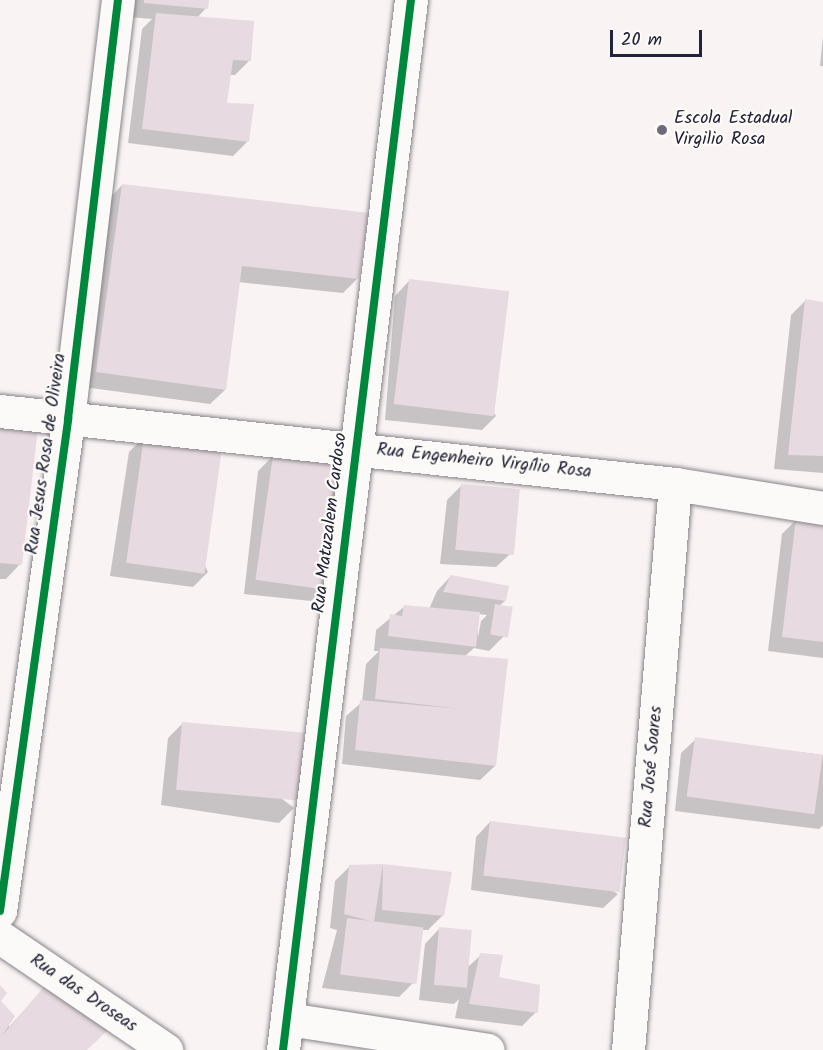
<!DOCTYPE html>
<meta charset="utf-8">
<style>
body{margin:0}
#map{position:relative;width:823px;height:1050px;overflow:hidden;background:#f9f3f4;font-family:Kalam,sans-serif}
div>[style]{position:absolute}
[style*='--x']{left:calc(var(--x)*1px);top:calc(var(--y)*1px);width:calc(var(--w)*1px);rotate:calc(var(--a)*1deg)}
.shadow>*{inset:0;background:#0003}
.building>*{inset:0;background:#e7dae0;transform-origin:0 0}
.roads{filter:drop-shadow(0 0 2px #87848a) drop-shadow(0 0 2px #87848a)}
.minor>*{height:33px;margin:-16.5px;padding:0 16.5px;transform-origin:16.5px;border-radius:16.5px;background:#fbfaf8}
.cycleway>*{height:8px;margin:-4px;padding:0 4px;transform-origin:4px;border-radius:4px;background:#00873e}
.dots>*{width:16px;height:16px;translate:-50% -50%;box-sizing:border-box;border:3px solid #fdfcf7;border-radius:50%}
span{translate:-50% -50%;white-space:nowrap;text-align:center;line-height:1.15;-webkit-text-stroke:4.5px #fdfcf7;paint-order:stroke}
.poi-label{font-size:18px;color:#22223b}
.left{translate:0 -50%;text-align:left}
.street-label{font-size:18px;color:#22223b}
.scale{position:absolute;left:610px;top:30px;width:92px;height:27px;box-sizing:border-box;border:3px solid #22223b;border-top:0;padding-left:8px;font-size:18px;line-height:21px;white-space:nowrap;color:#22223b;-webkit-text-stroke:4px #fdfcf7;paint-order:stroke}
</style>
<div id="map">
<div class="shadow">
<div style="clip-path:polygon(133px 0,208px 0,206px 8px,197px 18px,250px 60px,235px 75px,229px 75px,225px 104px,248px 141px,233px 156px,128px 143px,142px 29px,152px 19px,130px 17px)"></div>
<div style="clip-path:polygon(823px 36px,823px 66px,820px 66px)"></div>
<div style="clip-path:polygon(122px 185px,358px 278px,343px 293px,238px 282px,225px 390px,210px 404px,83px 387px,108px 200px)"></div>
<div style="clip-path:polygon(409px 281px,496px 416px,482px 430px,385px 420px,395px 296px)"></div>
<div style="clip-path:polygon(806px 300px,823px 303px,823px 473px,774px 469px,791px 315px)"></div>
<div style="clip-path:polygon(0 424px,20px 564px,6px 579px,0 579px)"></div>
<div style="clip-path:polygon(144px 437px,208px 572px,193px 587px,110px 576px,129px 452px)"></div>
<div style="clip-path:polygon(273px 456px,326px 586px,311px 601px,244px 594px,258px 471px)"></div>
<div style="clip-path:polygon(462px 485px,511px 553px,496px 567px,440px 564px,447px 500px)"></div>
<div style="clip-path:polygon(797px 519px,823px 522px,823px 658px,768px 651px,782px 534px)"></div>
<div style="clip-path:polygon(evenodd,451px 576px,505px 601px,499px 606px,504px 636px,489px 651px,474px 648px,464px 657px,495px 766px,480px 780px,342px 764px,346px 716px,362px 702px,366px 664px,379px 651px,374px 651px,376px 630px,405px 606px,429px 609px,437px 591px,451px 576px,478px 614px,487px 615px,481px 621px,478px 637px,478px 614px)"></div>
<div style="clip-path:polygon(183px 723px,294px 808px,279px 823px,161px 805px,168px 738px)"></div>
<div style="clip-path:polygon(696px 739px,823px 755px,823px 825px,819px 829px,675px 811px,681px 753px)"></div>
<div style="clip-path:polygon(490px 822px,618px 894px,603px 908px,471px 890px,476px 837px)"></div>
<div style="clip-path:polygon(350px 866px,383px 866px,450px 874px,442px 916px,428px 930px,422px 930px,414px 982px,399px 997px,322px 988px,337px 930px,330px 928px,335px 881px)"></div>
<div style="clip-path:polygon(439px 929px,469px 966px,481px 955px,497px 978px,536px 1012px,522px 1026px,455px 1018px,459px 999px,454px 1004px,419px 1000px,425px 944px)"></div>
<div style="clip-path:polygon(47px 985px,86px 1050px,0 1050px,0 1002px,9px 1027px)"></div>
</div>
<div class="building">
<div style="clip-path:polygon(144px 0,209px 0,208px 9px,144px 3px)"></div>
<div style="clip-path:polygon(156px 13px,254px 21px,251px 61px,233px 60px,227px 103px,254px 104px,249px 142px,142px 129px)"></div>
<div style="clip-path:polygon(122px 184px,369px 213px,359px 279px,242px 266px,226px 390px,96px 372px)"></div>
<div style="left:409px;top:279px;width:101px;height:126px;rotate:7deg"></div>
<div style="clip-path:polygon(805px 299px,823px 302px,823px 456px,788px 455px)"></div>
<div style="clip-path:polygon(0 423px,38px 428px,22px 565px,0 563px)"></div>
<div style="left:144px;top:436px;width:79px;height:128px;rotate:8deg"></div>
<div style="left:273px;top:455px;width:69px;height:126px;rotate:8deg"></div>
<div style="left:461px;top:484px;width:59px;height:66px;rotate:5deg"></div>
<div style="clip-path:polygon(796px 517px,823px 520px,823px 642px,782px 637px)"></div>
<div style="clip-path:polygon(451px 575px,509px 586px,506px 601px,443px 592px)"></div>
<div style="left:495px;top:604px;width:18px;height:31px;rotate:9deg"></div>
<div style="clip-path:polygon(404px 605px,480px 612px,476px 647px,388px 636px,390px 614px,402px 616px)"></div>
<div style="clip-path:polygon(380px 648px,508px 659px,496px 766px,355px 750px,360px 700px,461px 709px,375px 699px)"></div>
<div style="left:182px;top:722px;width:123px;height:68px;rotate:5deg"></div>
<div style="left:695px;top:737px;width:129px;height:60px;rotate:8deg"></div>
<div style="left:490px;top:821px;width:137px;height:55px;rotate:7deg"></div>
<div style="clip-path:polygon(383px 864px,452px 872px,444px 916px,382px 910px,383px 864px,374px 922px,344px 914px,349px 865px)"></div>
<div style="left:347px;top:918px;width:77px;height:57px;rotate:7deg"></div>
<div style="left:439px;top:927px;width:33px;height:58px;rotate:5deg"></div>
<div style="clip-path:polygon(480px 953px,503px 955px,499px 977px,540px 985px,538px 1013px,469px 1004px)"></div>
<div style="clip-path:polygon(47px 983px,111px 1027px,87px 1050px,0 1050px,0 985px,7px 993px,1px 1001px,15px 1016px,2px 1036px)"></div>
</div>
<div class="roads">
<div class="minor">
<div style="--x:0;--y:411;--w:679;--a:6.17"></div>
<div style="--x:675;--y:484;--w:150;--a:9.2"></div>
<div style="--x:0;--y:911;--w:497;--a:-82.1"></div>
<div style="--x:68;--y:419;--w:422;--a:-83.2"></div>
<div style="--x:0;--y:937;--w:201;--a:34.2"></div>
<div style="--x:288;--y:1019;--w:202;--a:8.8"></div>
<div style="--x:283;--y:1050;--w:1058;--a:-83.05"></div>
<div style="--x:628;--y:1050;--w:568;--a:-85.25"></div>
</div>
</div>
<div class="cycleway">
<div style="--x:0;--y:911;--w:497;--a:-82.1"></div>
<div style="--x:68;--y:419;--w:422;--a:-83.2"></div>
<div style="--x:283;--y:1050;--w:1058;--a:-83.05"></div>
</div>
<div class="dots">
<div style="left:662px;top:130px;background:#6d6b7c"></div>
</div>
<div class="poi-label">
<span class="left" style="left:674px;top:130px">Escola Estadual<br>Virgilio Rosa</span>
</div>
<div class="street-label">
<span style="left:47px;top:454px;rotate:-82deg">Rua Jesus Rosa de Oliveira</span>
<span style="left:484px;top:462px;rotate:6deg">Rua Engenheiro Virgílio Rosa</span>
<span style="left:331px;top:523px;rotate:-83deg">Rua Matuzalem Cardoso</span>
<span style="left:652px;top:767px;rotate:-85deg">Rua José Soares</span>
<span style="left:83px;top:994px;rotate:34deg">Rua das Droseas</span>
</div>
<div class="scale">20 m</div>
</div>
